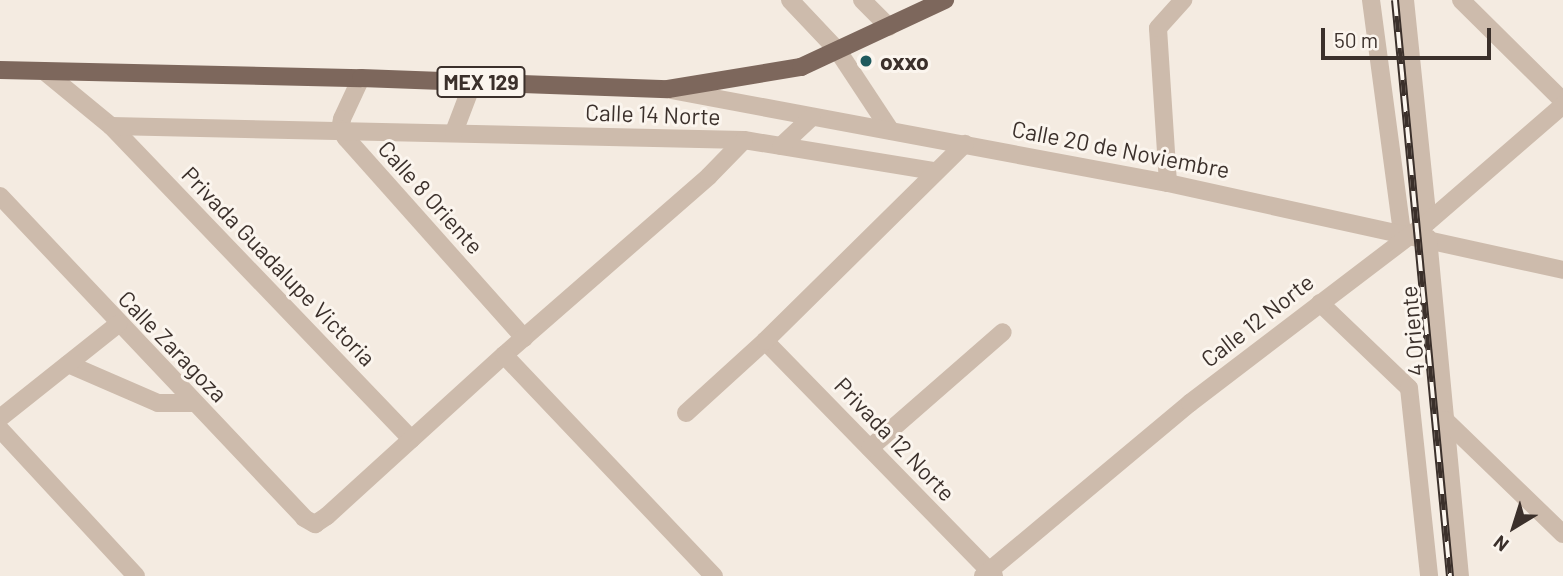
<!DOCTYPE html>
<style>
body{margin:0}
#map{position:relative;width:1563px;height:576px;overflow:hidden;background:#f4ebe1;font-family:Barlow,sans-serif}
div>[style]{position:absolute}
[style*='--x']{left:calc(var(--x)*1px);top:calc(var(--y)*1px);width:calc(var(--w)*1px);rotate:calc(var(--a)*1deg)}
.minor>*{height:18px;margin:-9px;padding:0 9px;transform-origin:9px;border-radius:9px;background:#cdbbac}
.primary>*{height:18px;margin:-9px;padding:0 9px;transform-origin:9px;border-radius:9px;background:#7d675c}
.rail>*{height:8px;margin-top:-4px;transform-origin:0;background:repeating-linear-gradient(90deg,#fbf5ee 0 16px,#3b302b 0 32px);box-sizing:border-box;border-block:2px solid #3b302b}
.dots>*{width:19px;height:19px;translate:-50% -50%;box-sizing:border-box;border:4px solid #fbf5ee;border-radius:50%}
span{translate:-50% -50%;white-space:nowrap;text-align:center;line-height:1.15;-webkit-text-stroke:6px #fbf5ee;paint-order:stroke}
.shield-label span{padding:2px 5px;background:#fbf5ee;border:2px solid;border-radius:5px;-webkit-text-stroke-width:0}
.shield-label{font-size:21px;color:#3b302b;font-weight:700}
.poi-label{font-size:23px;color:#3b302b;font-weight:700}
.left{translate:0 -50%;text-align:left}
.street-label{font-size:23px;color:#3b302b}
.north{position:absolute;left:1479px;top:492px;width:70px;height:70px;-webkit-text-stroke:5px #fbf5ee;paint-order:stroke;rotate:218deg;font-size:19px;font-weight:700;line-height:28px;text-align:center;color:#3b302b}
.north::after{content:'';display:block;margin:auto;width:24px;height:32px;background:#3b302b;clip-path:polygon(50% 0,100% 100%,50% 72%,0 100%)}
.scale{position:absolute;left:1321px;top:28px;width:170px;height:32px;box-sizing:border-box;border:4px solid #3b302b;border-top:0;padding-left:9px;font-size:21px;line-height:24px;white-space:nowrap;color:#3b302b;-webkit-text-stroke:5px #fbf5ee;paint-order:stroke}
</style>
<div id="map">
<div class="minor">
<div style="--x:790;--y:0;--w:70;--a:46.7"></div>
<div style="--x:838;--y:51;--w:95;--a:56.6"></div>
<div style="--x:862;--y:0;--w:38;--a:45"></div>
<div style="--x:1371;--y:0;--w:234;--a:82.4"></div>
<div style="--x:1405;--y:0;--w:223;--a:84.1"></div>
<div style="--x:1461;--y:0;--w:144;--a:44.7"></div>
<div style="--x:44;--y:71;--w:87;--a:39.4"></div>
<div style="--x:111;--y:126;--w:434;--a:46.2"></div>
<div style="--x:361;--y:78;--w:45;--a:114.9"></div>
<div style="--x:342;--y:119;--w:10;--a:101"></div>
<div style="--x:340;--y:129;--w:11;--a:56"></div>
<div style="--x:346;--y:138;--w:268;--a:48.3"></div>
<div style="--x:671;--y:90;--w:506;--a:10.6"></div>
<div style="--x:1168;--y:183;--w:404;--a:12.4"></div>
<div style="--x:111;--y:126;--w:633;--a:1.27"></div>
<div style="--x:744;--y:140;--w:193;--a:9.3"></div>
<div style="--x:454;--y:132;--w:53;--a:-69.2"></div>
<div style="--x:781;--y:146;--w:42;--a:-43.1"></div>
<div style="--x:1168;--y:183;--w:155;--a:-93.7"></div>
<div style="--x:1158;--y:28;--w:38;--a:-48"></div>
<div style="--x:0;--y:196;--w:443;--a:46.6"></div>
<div style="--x:304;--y:518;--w:13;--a:29"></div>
<div style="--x:315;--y:524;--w:14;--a:-34"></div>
<div style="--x:327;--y:516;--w:239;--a:-42.3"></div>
<div style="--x:504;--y:355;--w:272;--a:-41.1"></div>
<div style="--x:709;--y:176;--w:50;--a:-45.8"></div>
<div style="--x:1428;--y:238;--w:340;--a:84.6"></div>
<div style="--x:1320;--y:303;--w:123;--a:43.7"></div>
<div style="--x:1409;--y:388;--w:189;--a:83.9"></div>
<div style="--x:765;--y:341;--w:328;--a:45.7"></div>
<div style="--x:504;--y:355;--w:305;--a:46.5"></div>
<div style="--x:68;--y:364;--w:98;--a:23.4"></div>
<div style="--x:158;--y:403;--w:35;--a:0"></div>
<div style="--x:686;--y:413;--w:107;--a:-42.3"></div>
<div style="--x:765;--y:341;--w:281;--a:-44.6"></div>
<div style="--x:0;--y:418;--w:151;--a:-38.5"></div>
<div style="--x:1445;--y:420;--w:164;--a:44"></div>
<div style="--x:0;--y:429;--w:200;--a:47.2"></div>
<div style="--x:870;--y:448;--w:176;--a:-41.1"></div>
<div style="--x:983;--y:576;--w:270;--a:-39.9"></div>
<div style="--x:1190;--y:403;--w:299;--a:-37.3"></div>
<div style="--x:1428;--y:222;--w:179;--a:-40.9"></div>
</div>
<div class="primary">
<div style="--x:0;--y:70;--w:361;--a:1.3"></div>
<div style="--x:361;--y:78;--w:307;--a:2.1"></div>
<div style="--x:668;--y:89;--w:135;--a:-9.4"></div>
<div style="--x:801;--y:67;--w:159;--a:-25"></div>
</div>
<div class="rail">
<div style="--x:1395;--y:0;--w:579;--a:84.55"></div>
</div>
<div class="dots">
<div style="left:866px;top:61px;background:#1f5a5e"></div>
</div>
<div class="shield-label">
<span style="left:481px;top:82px">MEX 129</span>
</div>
<div class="poi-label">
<span class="left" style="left:880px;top:61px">oxxo</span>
</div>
<div class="street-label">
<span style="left:653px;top:114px;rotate:2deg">Calle 14 Norte</span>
<span style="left:1121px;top:149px;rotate:11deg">Calle 20 de Noviembre</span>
<span style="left:431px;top:197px;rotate:48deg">Calle 8 Oriente</span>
<span style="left:279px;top:266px;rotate:46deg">Privada Guadalupe Victoria</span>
<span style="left:1257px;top:320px;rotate:-38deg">Calle 12 Norte</span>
<span style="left:1412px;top:331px;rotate:-95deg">4 Oriente</span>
<span style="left:173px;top:346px;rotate:46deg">Calle Zaragoza</span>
<span style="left:895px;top:439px;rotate:46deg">Privada 12 Norte</span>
</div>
<div class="north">N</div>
<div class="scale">50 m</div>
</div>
